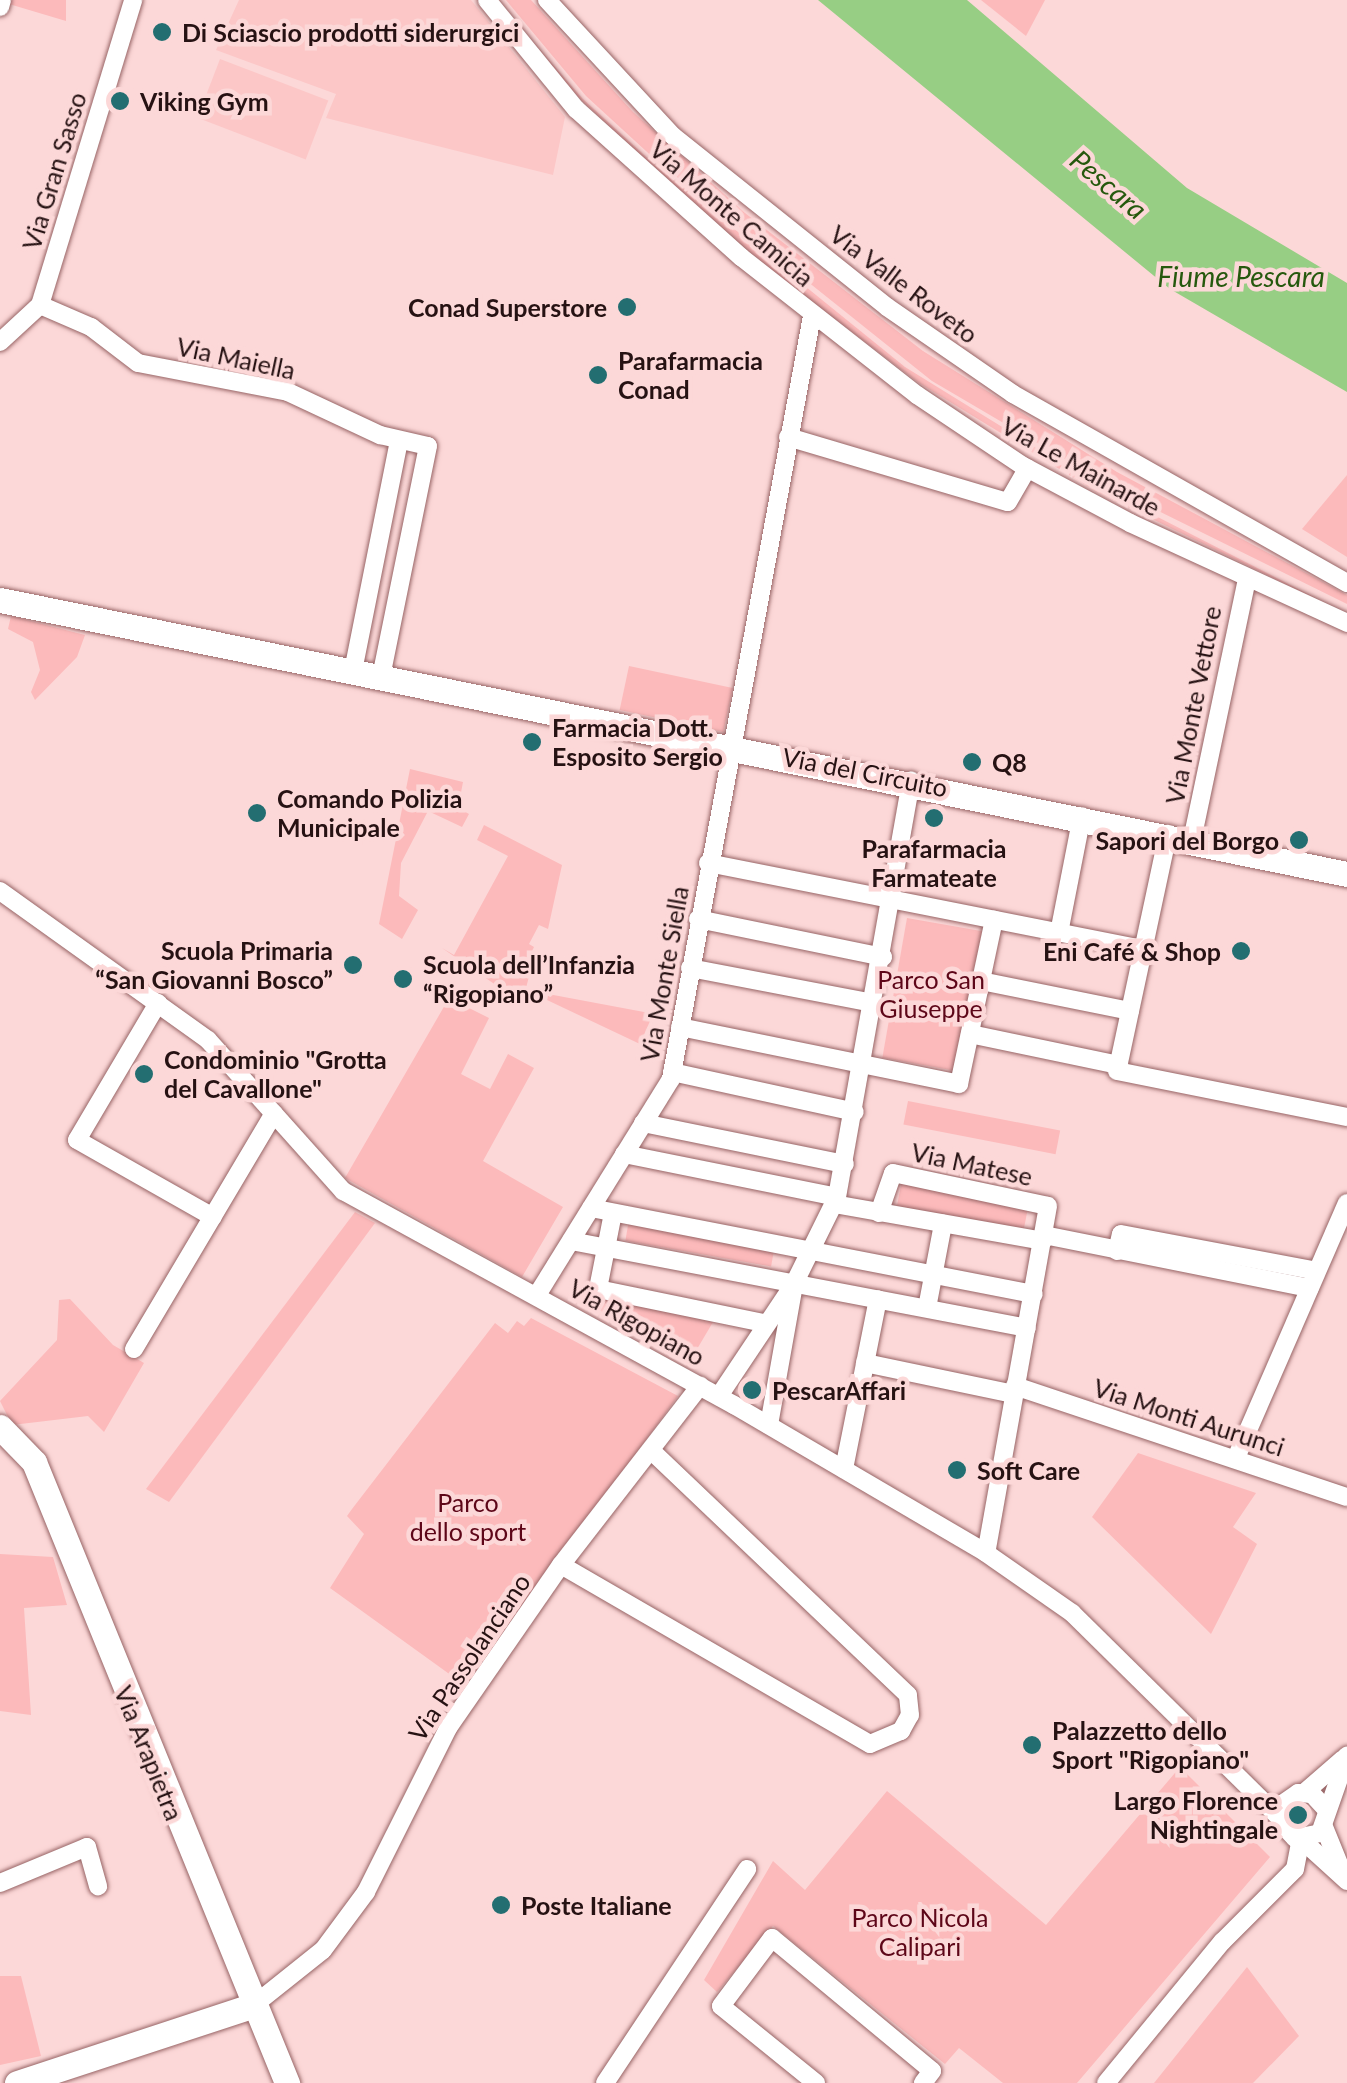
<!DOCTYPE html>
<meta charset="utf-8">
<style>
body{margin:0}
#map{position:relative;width:1347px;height:2083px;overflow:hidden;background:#fcd8d8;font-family:Lato,sans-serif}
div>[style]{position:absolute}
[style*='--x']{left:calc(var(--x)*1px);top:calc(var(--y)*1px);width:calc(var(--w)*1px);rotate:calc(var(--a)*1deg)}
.built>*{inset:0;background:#fcc7c7;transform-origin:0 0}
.green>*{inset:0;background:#fcbabb;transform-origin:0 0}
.water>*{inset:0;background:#97ce84}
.roads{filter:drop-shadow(0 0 2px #976465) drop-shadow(0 0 2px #976465)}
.street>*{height:18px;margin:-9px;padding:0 9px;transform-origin:9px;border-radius:9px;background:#fff}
.secondary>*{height:25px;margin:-12.5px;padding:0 12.5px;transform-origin:12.5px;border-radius:12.5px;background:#fff}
.dots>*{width:28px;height:28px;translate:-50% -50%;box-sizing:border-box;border:5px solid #fcd8d8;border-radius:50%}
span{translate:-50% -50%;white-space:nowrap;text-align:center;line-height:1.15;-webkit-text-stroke:9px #fcd8d8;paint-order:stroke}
.poi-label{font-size:25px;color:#261213;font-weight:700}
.left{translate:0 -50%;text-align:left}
.right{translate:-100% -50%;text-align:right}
.street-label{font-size:25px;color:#261213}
.park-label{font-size:25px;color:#5d0618}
.water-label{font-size:28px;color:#26590e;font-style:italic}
</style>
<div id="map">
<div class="built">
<div style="clip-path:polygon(239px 0,471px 0,565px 117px,553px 175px,326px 118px,336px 94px,216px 50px)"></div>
<div style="left:220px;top:59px;width:116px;height:63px;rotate:21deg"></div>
</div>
<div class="green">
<div style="clip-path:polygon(11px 0,66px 0,66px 21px,9px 4px)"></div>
<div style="clip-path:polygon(497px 0,583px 99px,654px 164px,905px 367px,1103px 489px,1347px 614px,1097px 492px,919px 383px,747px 252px,649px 164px,577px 96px)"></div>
<div style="clip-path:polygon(506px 0,531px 0,633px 112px,745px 213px,923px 351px,1117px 472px,1347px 595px,1347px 604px,1124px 494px,932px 381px,658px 162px,586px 96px)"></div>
<div style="clip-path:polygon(981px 0,1045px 0,1026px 36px)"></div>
<div style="clip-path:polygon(1347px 475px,1347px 557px,1302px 529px)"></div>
<div style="clip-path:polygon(11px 616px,85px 635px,77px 657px,35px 700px,31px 692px,40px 670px,33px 642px,8px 629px)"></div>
<div style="left:629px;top:666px;width:106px;height:45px;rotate:12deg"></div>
<div style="clip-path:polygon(410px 769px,463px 782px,458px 808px,469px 814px,462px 827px,428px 811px,401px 863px,399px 896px,418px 910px,402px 939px,379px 924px)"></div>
<div style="clip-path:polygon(484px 825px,562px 865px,548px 929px,539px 925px,529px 944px,534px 947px,525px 965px,531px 969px,522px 1003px,442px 948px,454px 955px,508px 856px,477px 840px)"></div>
<div style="left:907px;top:918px;width:78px;height:142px;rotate:10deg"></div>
<div style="clip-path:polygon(548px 994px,644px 1012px,653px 1014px,640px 1044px,547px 1000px)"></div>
<div style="clip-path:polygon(449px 998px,489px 1018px,461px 1074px,490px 1089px,508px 1054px,534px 1068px,483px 1161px,563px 1207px,522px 1277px,345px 1178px)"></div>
<div style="left:908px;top:1101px;width:155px;height:24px;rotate:11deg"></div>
<div style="left:902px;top:1180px;width:129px;height:27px;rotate:11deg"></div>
<div style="clip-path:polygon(355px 1212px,375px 1223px,169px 1502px,146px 1489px)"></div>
<div style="left:629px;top:1220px;width:148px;height:21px;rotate:10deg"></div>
<div style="clip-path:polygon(606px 1298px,713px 1322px,690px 1361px,599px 1310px)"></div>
<div style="clip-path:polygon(70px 1299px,113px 1345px,144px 1363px,104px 1432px,88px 1416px,12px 1425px,0 1401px,57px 1340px,59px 1300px)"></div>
<div style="clip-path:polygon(531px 1318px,678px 1396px,482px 1665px,459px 1681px,330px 1588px,364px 1534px,347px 1516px,352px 1509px,495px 1323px,508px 1333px,517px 1321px,524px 1326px)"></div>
<div style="clip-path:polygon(1138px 1453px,1256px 1493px,1233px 1527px,1257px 1544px,1211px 1634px,1092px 1517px)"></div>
<div style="clip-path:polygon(0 1554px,53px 1557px,67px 1605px,24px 1608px,31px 1715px,0 1711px)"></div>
<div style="clip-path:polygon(1180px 1767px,1270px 1857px,1077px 2083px,1003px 2083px,959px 2048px,945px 2064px,773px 1926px,717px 1992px,704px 1980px,773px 1861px,805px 1890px,887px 1791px,1046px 1925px)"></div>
<div style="clip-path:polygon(1247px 1967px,1299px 2036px,1253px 2083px,1154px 2083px)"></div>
<div style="clip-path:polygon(0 1976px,21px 1976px,41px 2056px,0 2065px)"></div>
</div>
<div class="water">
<div style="clip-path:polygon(818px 0,967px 0,1187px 188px,1347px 283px,1347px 392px,1170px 289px)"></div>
</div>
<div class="roads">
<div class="street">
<div style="--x:487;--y:0;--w:141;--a:50.8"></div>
<div style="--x:576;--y:109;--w:222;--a:41.9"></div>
<div style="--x:741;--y:257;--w:224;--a:38.1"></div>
<div style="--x:917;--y:395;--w:128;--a:33.8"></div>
<div style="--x:1023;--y:466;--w:121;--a:28"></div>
<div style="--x:1130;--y:523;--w:239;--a:24.7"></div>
<div style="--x:547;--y:0;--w:185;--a:47.2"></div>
<div style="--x:673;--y:136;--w:274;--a:38.6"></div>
<div style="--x:887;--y:307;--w:153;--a:34.6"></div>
<div style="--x:1013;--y:394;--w:384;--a:29.5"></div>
<div style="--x:0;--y:7;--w:7;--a:-74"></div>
<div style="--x:40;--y:305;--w:56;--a:23.3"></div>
<div style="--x:91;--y:327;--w:59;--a:37.5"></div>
<div style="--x:138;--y:363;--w:153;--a:10.9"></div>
<div style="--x:288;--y:392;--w:102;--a:25.1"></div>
<div style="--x:380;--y:435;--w:49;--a:12.9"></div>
<div style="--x:428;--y:446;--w:236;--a:101.5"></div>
<div style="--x:0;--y:342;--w:54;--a:-42.8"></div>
<div style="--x:40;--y:305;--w:319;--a:-73"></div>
<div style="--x:788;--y:437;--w:229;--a:16.5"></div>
<div style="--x:1008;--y:502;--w:39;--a:-60"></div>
<div style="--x:353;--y:671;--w:235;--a:-78.7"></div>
<div style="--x:1168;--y:834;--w:242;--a:102.1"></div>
<div style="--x:1117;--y:1071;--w:235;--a:11.3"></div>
<div style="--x:1192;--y:840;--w:266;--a:-78.1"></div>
<div style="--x:708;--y:863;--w:443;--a:11.2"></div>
<div style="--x:0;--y:891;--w:256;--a:35.6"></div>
<div style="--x:208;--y:1040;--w:203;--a:48.2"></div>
<div style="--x:343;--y:1191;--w:446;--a:28.7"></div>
<div style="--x:734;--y:1405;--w:292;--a:30.4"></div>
<div style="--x:986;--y:1553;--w:105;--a:34.9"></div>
<div style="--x:1072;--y:1613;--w:291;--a:44.6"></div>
<div style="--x:698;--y:919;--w:189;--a:11.6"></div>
<div style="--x:1059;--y:933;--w:119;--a:-78.9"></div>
<div style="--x:690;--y:968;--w:187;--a:10.8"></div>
<div style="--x:981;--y:981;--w:152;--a:11.4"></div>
<div style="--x:158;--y:1003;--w:159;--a:120.6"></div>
<div style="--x:77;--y:1140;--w:156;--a:29.5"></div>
<div style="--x:680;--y:1027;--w:285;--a:11.5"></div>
<div style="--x:959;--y:1084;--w:168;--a:-78"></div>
<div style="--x:970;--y:1034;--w:152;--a:11.8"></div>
<div style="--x:672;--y:1072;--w:187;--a:12.3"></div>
<div style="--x:643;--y:1123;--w:206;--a:11.5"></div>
<div style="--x:624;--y:1154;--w:217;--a:11.4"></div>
<div style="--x:834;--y:1204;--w:212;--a:10"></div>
<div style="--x:591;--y:1208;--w:451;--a:11"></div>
<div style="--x:613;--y:1213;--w:77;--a:101.2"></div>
<div style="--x:598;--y:1289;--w:169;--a:11.6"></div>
<div style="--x:879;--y:1213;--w:42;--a:-70.7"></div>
<div style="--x:893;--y:1173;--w:158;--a:12"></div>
<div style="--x:1048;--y:1206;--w:352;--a:100.1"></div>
<div style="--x:1044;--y:1235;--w:271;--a:11.3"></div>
<div style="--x:571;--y:1241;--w:464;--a:10.8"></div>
<div style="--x:1117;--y:1251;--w:17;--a:-77"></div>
<div style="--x:1121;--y:1234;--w:199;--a:10.7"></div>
<div style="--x:537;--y:1295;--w:254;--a:-58.2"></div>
<div style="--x:671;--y:1079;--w:776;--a:-79.53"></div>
<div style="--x:927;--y:1308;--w:86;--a:-79.2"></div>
<div style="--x:134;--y:1349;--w:274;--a:-59.3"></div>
<div style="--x:865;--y:1363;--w:152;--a:11.8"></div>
<div style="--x:1015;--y:1386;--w:350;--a:18.5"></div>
<div style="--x:719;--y:1396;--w:135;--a:-56.2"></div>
<div style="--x:794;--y:1284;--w:97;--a:-63.7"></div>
<div style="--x:837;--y:1197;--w:423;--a:-79.9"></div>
<div style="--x:769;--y:1425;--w:137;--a:-79.9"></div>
<div style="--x:1236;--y:1458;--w:278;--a:-66.5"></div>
<div style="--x:844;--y:1469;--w:173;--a:-78.7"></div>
<div style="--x:561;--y:1565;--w:357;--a:30.1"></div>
<div style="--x:870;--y:1744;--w:34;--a:-23"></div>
<div style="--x:901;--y:1731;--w:18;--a:-61"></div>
<div style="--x:910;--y:1715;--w:20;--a:-96"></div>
<div style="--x:908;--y:1695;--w:355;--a:-136.4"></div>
<div style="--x:1305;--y:1792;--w:50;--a:-41"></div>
<div style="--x:1326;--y:1809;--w:21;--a:-133"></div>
<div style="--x:1312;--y:1794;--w:14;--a:-176"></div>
<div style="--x:1298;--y:1793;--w:19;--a:145"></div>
<div style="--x:1282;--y:1804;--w:18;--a:96"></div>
<div style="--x:1280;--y:1822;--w:22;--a:47"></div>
<div style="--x:1295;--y:1838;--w:25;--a:-11"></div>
<div style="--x:1320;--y:1833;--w:82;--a:-70.7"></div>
<div style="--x:1324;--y:1827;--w:53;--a:67.8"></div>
<div style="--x:1302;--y:1840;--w:61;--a:42.3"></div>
<div style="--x:0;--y:1883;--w:94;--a:-22.5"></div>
<div style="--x:87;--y:1847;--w:41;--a:74.2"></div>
<div style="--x:254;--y:2005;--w:88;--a:-38.6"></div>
<div style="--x:323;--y:1950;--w:72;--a:-53.4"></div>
<div style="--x:366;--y:1892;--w:183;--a:-63.4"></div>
<div style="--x:448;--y:1728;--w:198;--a:-55.3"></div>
<div style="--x:561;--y:1565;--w:227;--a:-52.2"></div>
<div style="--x:605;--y:2083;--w:257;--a:-56.4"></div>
<div style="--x:816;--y:2083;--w:122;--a:-141"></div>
<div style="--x:721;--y:2006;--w:85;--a:-53.1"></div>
<div style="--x:772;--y:1938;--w:208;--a:39.7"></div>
<div style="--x:932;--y:2071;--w:15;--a:127"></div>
<div style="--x:1106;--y:2083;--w:183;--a:-50.6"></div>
<div style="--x:1222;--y:1942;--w:103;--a:-45"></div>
<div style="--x:1295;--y:1869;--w:31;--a:-79"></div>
</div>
<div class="secondary">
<div style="--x:0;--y:600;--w:1375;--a:11.5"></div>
<div style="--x:0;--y:1427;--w:49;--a:45.8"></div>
<div style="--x:34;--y:1462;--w:671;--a:67.83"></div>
<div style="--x:17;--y:2083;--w:250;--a:-18.2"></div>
</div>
</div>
<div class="dots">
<div style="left:162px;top:32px;background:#236e71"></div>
<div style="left:120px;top:101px;background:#236e71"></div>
<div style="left:627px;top:307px;background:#236e71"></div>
<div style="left:598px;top:375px;background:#236e71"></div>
<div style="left:532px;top:742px;background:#236e71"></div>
<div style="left:972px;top:762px;background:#236e71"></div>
<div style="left:257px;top:813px;background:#236e71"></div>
<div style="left:934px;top:818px;background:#236e71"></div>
<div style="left:1299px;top:840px;background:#236e71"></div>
<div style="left:1241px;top:951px;background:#236e71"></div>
<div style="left:353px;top:965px;background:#236e71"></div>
<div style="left:403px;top:979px;background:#236e71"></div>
<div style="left:144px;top:1074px;background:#236e71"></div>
<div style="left:752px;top:1390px;background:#236e71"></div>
<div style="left:957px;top:1470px;background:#236e71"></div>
<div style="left:1032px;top:1745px;background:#236e71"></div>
<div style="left:1298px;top:1815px;background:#236e71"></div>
<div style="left:501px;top:1905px;background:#236e71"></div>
</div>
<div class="poi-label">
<span class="left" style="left:182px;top:32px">Di Sciascio prodotti siderurgici</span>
<span class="left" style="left:140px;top:101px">Viking Gym</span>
<span class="right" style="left:607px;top:307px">Conad Superstore</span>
<span class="left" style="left:618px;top:375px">Parafarmacia<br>Conad</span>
<span class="left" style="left:552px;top:742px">Farmacia Dott.<br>Esposito Sergio</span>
<span class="left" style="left:992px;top:762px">Q8</span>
<span class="left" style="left:277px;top:813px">Comando Polizia<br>Municipale</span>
<span class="right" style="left:1279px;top:840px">Sapori del Borgo</span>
<span style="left:934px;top:863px">Parafarmacia<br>Farmateate</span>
<span class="right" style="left:333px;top:965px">Scuola Primaria<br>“San Giovanni Bosco”</span>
<span class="right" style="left:1221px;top:951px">Eni Café &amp; Shop</span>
<span class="left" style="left:423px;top:979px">Scuola dell’Infanzia<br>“Rigopiano”</span>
<span class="left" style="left:164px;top:1074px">Condominio "Grotta<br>del Cavallone"</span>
<span class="left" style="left:772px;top:1390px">PescarAffari</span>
<span class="left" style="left:977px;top:1470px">Soft Care</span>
<span class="left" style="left:1052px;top:1745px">Palazzetto dello<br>Sport "Rigopiano"</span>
<span class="right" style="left:1278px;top:1815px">Largo Florence<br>Nightingale</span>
<span class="left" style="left:521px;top:1905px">Poste Italiane</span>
</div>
<div class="street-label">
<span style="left:54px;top:171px;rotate:-73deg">Via Gran Sasso</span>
<span style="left:732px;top:213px;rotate:41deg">Via Monte Camicia</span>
<span style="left:904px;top:284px;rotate:37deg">Via Valle Roveto</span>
<span style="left:236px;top:358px;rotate:12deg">Via Maiella</span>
<span style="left:1081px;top:466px;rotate:29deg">Via Le Mainarde</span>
<span style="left:1193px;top:705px;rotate:-79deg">Via Monte Vettore</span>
<span style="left:865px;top:772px;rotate:11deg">Via del Circuito</span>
<span style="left:664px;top:974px;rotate:-80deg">Via Monte Siella</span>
<span style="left:972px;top:1164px;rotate:12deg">Via Matese</span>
<span style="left:637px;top:1322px;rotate:29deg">Via Rigopiano</span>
<span style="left:1189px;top:1417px;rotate:18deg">Via Monti Aurunci</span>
<span style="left:469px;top:1657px;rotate:-56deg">Via Passolanciano</span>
<span style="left:149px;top:1753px;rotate:68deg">Via Arapietra</span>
</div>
<div class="park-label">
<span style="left:931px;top:994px">Parco San<br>Giuseppe</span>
<span style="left:468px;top:1517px">Parco<br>dello sport</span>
<span style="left:920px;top:1932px">Parco Nicola<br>Calipari</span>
</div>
<div class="water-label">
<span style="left:1109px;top:184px;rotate:40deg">Pescara</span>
<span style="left:1241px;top:276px">Fiume Pescara</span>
</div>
</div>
